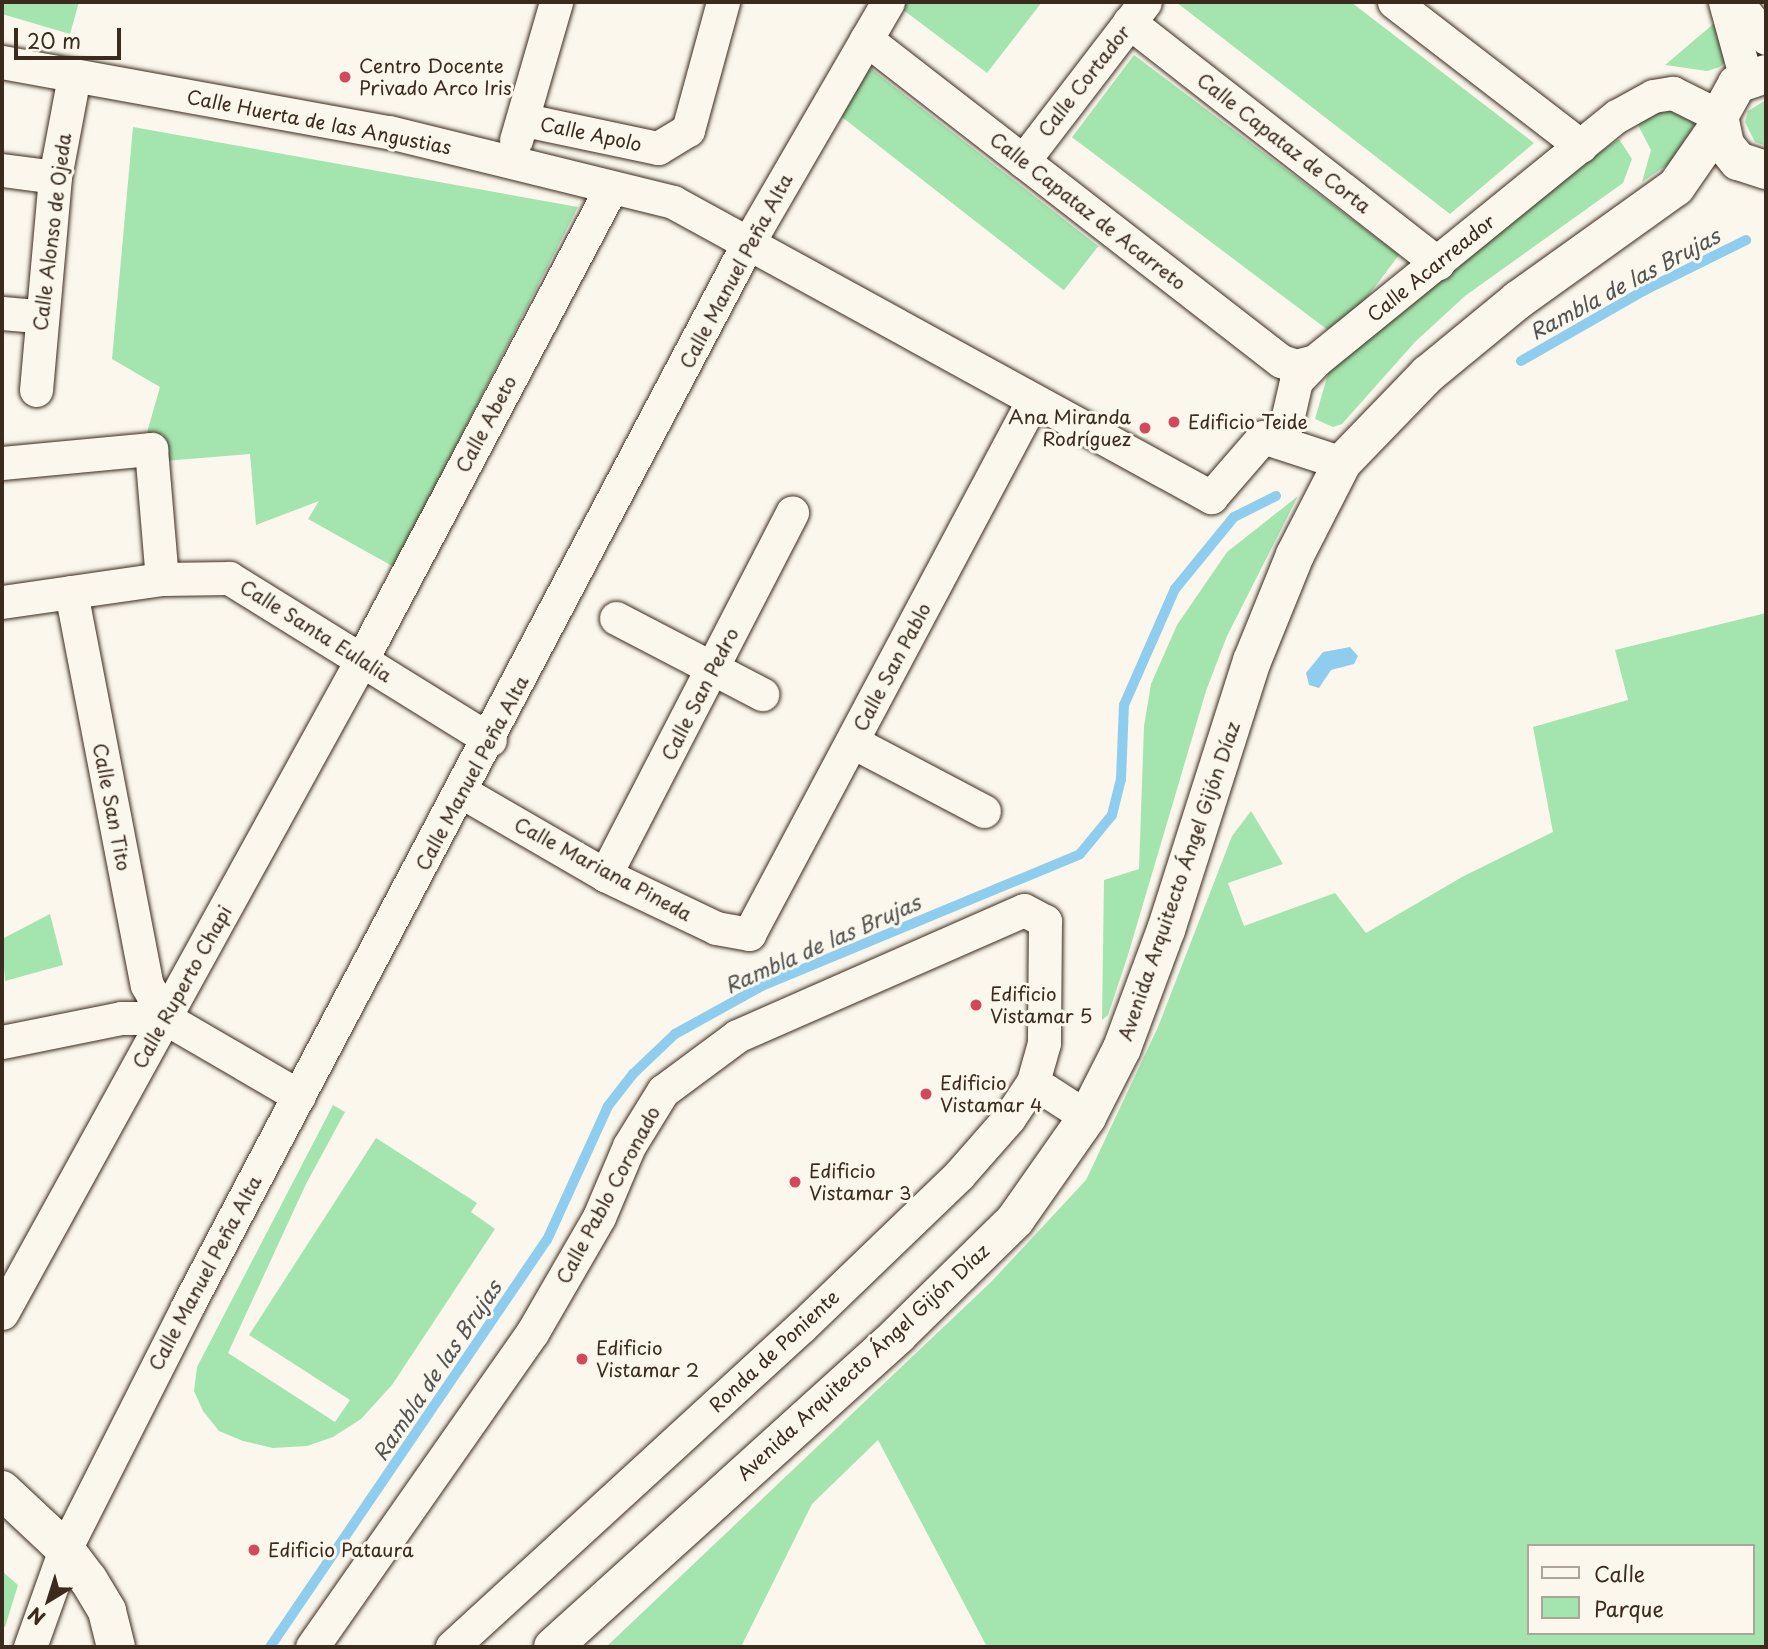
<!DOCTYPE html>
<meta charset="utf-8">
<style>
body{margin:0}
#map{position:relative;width:1768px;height:1649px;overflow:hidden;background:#fbf7ec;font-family:"Playpen Sans",sans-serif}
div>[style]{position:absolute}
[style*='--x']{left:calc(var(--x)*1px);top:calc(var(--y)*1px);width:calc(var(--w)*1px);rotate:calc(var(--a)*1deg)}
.green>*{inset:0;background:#a4e5af;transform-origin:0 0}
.water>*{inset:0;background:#8fcdef}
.stream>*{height:10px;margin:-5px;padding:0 5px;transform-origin:5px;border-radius:5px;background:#8fcdef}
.roads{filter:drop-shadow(0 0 2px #3b2a1e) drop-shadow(0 0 2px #3b2a1e)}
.minor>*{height:33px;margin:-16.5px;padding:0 16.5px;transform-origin:16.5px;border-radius:16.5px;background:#fbf7ec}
.tertiary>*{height:38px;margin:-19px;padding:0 19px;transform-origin:19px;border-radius:19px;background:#fbf7ec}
.secondary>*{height:38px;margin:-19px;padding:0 19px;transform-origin:19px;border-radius:19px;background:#fbf7ec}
.dots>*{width:19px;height:19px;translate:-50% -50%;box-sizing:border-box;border:4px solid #fbf7ec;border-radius:50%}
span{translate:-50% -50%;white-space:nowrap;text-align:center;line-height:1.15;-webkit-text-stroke:6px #fbf7ec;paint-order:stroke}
.poi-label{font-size:19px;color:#3b2a1e}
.left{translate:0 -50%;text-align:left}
.right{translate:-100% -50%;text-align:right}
.street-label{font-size:19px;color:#3b2a1e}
.water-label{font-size:21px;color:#505352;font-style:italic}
.frame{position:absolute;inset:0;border:4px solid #3b2a1e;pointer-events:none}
.legend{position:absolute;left:1527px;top:1544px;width:228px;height:91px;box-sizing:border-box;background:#fbf7ec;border:2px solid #aea59a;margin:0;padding:9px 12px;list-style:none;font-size:21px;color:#3b2a1e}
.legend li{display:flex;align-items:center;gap:14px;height:35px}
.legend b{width:35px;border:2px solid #aea59a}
.north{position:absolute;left:14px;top:1565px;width:70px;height:70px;-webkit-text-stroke:5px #fbf7ec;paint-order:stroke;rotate:218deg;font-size:19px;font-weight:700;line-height:28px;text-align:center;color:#3b2a1e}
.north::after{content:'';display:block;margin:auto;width:24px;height:32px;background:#3b2a1e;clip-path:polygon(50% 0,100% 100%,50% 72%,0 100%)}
.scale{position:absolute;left:14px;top:28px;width:107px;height:32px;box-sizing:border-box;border:4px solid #3b2a1e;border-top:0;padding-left:9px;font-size:21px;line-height:24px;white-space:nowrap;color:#3b2a1e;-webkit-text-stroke:5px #fbf7ec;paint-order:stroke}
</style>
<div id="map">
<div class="green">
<div style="clip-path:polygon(2px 2px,79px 2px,70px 34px,2px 14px)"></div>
<div style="clip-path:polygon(906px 2px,1042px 2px,987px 73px,902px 9px)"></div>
<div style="clip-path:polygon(1176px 2px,1351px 2px,1534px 143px,1450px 214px)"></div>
<div style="clip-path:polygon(1718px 20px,1727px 60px,1720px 67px,1707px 71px,1665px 65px)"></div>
<div style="left:1134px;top:55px;width:332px;height:103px;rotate:37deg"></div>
<div style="left:869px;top:67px;width:291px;height:56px;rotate:38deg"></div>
<div style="clip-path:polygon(1766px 100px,1766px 146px,1755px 142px,1745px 122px,1748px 111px)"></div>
<div style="clip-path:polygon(1661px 107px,1675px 108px,1694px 121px,1692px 148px,1642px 182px,1651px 150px,1637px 123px)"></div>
<div style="clip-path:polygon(133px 127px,578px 207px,394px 567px,308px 519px,319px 501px,256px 525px,250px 454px,164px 461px,163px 434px,146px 436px,160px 387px,112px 359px)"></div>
<div style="clip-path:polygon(1619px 139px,1632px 159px,1623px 183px,1465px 296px,1415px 342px,1342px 424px,1333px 427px,1315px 419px,1329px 370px,1557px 182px)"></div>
<div style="clip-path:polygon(1298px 496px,1227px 636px,1206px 691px,1128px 955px,1108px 1015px,1102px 1020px,1104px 880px,1139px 869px,1144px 726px,1151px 684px,1177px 625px,1227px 552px)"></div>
<div style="clip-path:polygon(evenodd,1766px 613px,1766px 1647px,987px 1647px,878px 1440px,812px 1504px,741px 1647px,606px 1647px,991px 1282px,1086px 1180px,1158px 1027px,1232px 836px,1251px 811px,1283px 864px,1228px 883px,1244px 926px,1335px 893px,1366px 933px,1462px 877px,1553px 832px,1533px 727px,1628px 700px,1615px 650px,1766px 613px,1528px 1546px,1752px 1546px,1752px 1633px,1528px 1633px,1528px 1546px)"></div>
<div style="clip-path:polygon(50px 914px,63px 965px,5px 981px,2px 939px)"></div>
<div style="clip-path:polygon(333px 1105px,345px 1112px,306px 1184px,228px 1353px,335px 1422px,350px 1400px,249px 1335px,376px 1138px,477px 1203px,471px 1212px,495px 1229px,392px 1385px,361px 1419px,333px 1437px,307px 1446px,273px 1448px,243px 1441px,219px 1431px,203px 1411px,194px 1391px,197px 1367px)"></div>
<div style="clip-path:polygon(2px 1571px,18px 1585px,5px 1627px,2px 1626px)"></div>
</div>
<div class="water">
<div style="clip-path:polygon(1350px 647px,1358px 656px,1354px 664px,1331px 670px,1319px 688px,1309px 685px,1306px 673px,1323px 652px)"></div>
</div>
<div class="stream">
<div style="--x:1521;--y:361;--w:141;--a:-29.8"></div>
<div style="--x:1643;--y:291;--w:115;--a:-26.3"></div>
<div style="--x:270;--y:1647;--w:492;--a:-55.8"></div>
<div style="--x:547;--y:1240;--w:147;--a:-65.5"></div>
<div style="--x:608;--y:1106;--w:41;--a:-52"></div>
<div style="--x:633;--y:1074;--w:58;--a:-43.6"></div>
<div style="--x:675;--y:1034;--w:99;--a:-28.9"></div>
<div style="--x:762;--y:986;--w:344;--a:-22.5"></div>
<div style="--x:1080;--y:854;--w:50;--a:-50.6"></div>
<div style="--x:1112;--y:815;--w:37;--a:-76"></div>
<div style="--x:1121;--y:779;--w:74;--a:-87.7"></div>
<div style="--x:1124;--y:705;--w:127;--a:-66.3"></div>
<div style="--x:1175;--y:589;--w:93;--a:-50.7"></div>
<div style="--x:1234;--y:517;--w:47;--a:-26.6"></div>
</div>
<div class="roads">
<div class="minor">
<div style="--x:1394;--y:2;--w:236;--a:37.6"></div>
<div style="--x:1725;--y:2;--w:80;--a:74.7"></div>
<div style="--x:1728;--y:2;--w:16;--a:27"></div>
<div style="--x:1742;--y:9;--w:38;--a:50"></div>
<div style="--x:1129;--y:22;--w:392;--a:38"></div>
<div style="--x:866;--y:39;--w:525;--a:37.81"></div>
<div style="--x:1281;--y:361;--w:16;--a:18"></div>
<div style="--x:1296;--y:366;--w:20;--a:-15"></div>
<div style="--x:2;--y:62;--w:393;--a:10.3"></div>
<div style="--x:389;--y:132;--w:292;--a:13.8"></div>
<div style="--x:673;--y:202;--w:614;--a:28.74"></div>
<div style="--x:1211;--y:497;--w:79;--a:-49.1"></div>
<div style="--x:1263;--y:437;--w:83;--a:18.2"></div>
<div style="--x:525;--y:120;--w:136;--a:11.9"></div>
<div style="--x:658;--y:148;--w:35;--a:-31"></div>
<div style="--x:688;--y:130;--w:133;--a:-74.7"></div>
<div style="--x:516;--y:140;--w:144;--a:-73.8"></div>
<div style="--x:1023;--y:161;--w:200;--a:-52.5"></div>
<div style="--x:2;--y:170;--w:53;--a:7.5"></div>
<div style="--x:2;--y:313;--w:38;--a:5"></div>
<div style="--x:36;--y:390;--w:214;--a:-84.9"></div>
<div style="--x:55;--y:177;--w:103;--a:-79.3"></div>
<div style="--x:1282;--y:442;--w:63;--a:-77.1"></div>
<div style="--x:1296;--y:381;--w:28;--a:-46"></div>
<div style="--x:1315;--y:361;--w:389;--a:-39.1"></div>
<div style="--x:1617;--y:116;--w:41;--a:-29.1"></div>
<div style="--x:1653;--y:96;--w:20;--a:-9"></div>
<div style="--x:1673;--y:93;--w:51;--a:26.6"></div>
<div style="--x:2;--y:463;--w:150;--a:-5.4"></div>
<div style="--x:151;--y:449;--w:130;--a:85.2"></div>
<div style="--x:71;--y:592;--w:400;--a:79.1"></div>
<div style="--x:147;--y:985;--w:38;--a:61"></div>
<div style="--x:2;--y:602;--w:162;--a:-8.2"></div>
<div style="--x:162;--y:579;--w:67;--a:-0.9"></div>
<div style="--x:229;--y:578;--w:307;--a:31.8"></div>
<div style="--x:616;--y:618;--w:165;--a:27.5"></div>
<div style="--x:853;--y:742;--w:148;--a:27.8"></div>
<div style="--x:462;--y:792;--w:165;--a:30.1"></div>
<div style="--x:605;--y:875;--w:123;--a:25.5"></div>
<div style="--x:716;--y:928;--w:34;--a:10"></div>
<div style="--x:749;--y:934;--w:605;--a:-61.99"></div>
<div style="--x:605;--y:875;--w:408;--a:-62.7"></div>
<div style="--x:2;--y:1042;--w:121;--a:-11.4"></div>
<div style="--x:121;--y:1018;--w:44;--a:0"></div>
<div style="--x:165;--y:1018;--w:155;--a:30.2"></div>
<div style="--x:1033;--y:1082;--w:64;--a:32.9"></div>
<div style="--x:2;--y:1313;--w:747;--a:-61.17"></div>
<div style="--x:362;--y:659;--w:533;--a:-62.14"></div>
<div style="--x:30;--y:1647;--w:104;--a:-70.3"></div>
<div style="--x:65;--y:1549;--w:271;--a:-63.2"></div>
<div style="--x:187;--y:1307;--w:1201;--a:-62.2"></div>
<div style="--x:747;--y:245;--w:281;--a:-59.9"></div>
<div style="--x:312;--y:1647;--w:383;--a:-55"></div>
<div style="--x:532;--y:1333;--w:134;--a:-60"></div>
<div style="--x:599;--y:1217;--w:77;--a:-67.1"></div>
<div style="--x:629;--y:1146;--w:65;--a:-58.3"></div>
<div style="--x:663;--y:1091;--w:92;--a:-36.6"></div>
<div style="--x:737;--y:1036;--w:313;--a:-23.7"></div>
<div style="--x:1024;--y:910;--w:24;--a:28"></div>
<div style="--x:1045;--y:921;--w:122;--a:90.5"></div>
<div style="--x:1044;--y:1043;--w:41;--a:105.8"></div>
<div style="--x:1033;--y:1082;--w:43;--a:123.7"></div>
<div style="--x:1009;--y:1118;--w:76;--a:131.3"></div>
<div style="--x:959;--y:1175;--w:218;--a:136.1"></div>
<div style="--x:802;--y:1326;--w:475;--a:137.5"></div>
</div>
<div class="tertiary">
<div style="--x:2;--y:1490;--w:86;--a:43.1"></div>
<div style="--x:65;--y:1549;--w:38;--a:53"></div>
<div style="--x:88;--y:1579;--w:37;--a:59"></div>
<div style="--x:107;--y:1611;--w:37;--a:76"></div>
</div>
<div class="secondary">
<div style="--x:1766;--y:74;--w:31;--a:161"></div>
<div style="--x:1737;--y:84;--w:37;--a:119"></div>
<div style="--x:1719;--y:116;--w:30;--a:78"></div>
<div style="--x:1725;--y:145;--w:21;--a:51"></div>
<div style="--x:1738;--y:161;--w:29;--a:18"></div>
<div style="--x:553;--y:1647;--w:465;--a:-42.1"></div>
<div style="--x:898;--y:1335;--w:164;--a:-44.5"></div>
<div style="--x:1015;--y:1220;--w:126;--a:-55"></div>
<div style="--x:1087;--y:1117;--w:77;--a:-63.1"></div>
<div style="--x:1122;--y:1048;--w:126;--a:-69.6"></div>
<div style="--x:1166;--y:930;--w:282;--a:-72.3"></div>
<div style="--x:1252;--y:661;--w:114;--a:-67.9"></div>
<div style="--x:1295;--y:555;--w:103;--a:-62.9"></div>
<div style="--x:1342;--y:463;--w:124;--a:-46"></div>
<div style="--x:1428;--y:374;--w:117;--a:-39.4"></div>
<div style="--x:1518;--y:300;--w:194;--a:-35.6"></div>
<div style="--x:1676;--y:187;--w:75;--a:-55.3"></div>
</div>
</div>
<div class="dots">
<div style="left:345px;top:77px;background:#d1495b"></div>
<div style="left:1174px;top:422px;background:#d1495b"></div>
<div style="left:1145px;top:428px;background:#d1495b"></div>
<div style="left:976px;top:1005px;background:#d1495b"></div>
<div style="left:926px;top:1094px;background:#d1495b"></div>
<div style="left:795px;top:1182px;background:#d1495b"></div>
<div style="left:582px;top:1359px;background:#d1495b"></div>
<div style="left:254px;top:1550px;background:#d1495b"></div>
</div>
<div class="poi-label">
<span class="left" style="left:359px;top:77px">Centro Docente<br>Privado Arco Iris</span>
<span class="right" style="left:1131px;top:428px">Ana Miranda<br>Rodríguez</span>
<span class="left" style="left:1188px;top:422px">Edificio Teide</span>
<span class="left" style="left:990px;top:1005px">Edificio<br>Vistamar 5</span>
<span class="left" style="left:940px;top:1094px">Edificio<br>Vistamar 4</span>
<span class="left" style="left:809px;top:1182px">Edificio<br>Vistamar 3</span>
<span class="left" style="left:596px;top:1359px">Edificio<br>Vistamar 2</span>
<span class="left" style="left:268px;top:1550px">Edificio Pataura</span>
</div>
<div class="street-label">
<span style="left:1084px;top:81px;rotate:-52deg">Calle Cortador</span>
<span style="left:319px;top:122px;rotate:11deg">Calle Huerta de las Angustias</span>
<span style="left:591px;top:134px;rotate:12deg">Calle Apolo</span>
<span style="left:1284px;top:143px;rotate:38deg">Calle Capataz de Corta</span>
<span style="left:1088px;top:211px;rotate:38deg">Calle Capataz de Acarreto</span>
<span style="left:52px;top:232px;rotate:-83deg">Calle Alonso de Ojeda</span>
<span style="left:1431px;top:268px;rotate:-39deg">Calle Acarreador</span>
<span style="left:736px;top:271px;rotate:-62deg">Calle Manuel Peña Alta</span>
<span style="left:486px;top:424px;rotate:-62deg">Calle Abeto</span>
<span style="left:316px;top:631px;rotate:32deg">Calle Santa Eulalia</span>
<span style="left:892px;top:667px;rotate:-62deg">Calle San Pablo</span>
<span style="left:700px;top:694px;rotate:-63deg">Calle San Pedro</span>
<span style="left:472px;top:773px;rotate:-62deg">Calle Manuel Peña Alta</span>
<span style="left:112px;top:807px;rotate:79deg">Calle San Tito</span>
<span style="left:603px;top:869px;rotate:28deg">Calle Mariana Pineda</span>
<span style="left:1179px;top:881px;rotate:-71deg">Avenida Arquitecto Ángel Gijón Díaz</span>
<span style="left:182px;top:987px;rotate:-61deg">Calle Ruperto Chapi</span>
<span style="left:608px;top:1195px;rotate:-62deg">Calle Pablo Coronado</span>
<span style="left:205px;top:1273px;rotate:-62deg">Calle Manuel Peña Alta</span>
<span style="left:774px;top:1351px;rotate:-43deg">Ronda de Poniente</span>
<span style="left:863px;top:1362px;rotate:-43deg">Avenida Arquitecto Ángel Gijón Díaz</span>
</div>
<div class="water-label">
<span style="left:1624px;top:283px;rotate:-28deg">Rambla de las Brujas</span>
<span style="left:822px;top:943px;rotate:-24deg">Rambla de las Brujas</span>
<span style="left:436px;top:1370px;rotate:-56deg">Rambla de las Brujas</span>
</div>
<div class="frame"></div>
<ul class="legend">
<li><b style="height:9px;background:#fbf7ec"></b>Calle</li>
<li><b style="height:19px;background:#a4e5af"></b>Parque</li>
</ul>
<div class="north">N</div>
<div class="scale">20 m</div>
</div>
